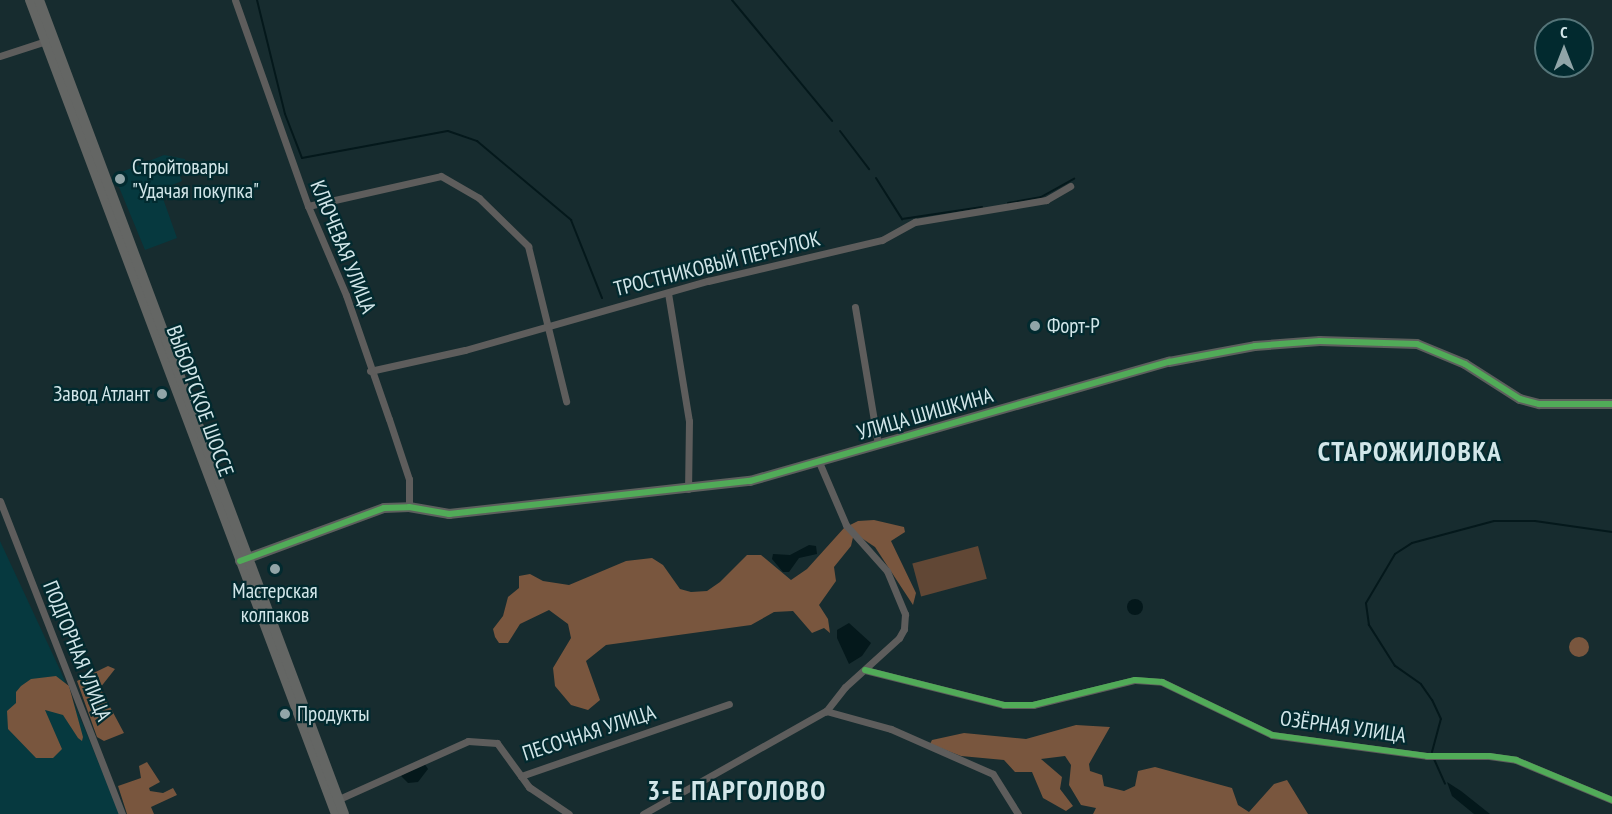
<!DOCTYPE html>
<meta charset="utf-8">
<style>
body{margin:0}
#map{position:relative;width:1612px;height:814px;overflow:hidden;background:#172c2f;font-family:"PT Sans Narrow",sans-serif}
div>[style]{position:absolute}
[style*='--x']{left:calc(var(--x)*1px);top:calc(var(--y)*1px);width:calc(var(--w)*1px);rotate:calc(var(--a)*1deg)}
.built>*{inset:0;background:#06393f}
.green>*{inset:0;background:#614735;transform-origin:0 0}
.forest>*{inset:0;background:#79563e}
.round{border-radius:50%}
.water>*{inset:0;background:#04181b}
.stream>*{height:2px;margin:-1px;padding:0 1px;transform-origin:1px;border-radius:1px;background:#04181b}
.street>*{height:7px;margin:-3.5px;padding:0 3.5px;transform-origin:3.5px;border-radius:3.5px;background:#5e5d5c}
.secondary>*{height:10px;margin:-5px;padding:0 5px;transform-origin:5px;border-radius:5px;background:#5d5f5d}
.primary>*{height:10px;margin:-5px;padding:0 5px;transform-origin:5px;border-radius:5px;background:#646664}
.cycleway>*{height:6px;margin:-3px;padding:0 3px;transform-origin:3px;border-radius:3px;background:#51ab58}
.dots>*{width:16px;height:16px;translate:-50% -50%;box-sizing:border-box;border:3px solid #022a2f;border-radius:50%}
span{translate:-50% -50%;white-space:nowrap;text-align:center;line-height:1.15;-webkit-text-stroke:4.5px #022a2f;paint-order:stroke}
.poi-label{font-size:21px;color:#d2e6e9}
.left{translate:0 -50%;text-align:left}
.right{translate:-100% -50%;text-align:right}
.street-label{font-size:21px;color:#d2e6e9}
.district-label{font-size:27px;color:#d2e6e9;font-weight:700;letter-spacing:1.5px}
.north{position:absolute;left:1534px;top:18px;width:60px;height:60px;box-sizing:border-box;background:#022a2f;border:2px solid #557579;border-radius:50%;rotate:0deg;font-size:16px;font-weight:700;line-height:24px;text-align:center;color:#d2e6e9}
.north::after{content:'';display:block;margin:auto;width:21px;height:27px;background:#91a5a8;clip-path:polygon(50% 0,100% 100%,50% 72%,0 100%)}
</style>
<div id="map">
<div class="built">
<div style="clip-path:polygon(164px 155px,185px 159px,186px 170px,179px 174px,182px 181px,160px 190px,177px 238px,145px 250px,114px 175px)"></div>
<div style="clip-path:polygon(0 541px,61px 672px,120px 814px,0 814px)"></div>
</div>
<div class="green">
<div style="left:978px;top:546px;width:34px;height:68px;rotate:75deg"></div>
</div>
<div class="forest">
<div style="clip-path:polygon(874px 520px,904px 527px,905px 532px,891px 541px,916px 593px,913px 605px,875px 547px,854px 533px,851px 546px,834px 567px,836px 581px,819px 605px,828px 619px,830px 633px,824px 628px,812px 633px,793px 611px,774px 612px,751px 625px,606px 645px,586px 661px,600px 700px,588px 710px,571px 705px,555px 686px,553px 668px,571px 638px,568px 624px,549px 610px,520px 624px,508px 643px,499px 643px,495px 637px,493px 629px,503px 616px,508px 597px,519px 588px,519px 576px,530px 574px,543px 581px,569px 585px,626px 561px,652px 558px,663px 565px,680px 589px,691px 592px,707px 591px,720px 582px,747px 555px,761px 555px,791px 580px,807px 569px,844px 528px,858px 521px)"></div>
<div class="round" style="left:1569px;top:637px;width:20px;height:20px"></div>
<div style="clip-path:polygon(108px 666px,115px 669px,100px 688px,124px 733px,104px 741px,97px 737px,77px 681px)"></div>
<div style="clip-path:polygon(56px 676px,69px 686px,83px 737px,82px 741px,78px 738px,63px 715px,45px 710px,62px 749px,53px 758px,36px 758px,8px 729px,7px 711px,16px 703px,16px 692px,21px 686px,31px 679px)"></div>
<div style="clip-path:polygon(1076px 725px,1110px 727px,1089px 764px,1090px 771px,1102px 775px,1104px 786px,1124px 791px,1135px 786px,1138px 771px,1155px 767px,1232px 788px,1238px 805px,1249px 812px,1274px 784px,1287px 780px,1308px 814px,1093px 814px,1096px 808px,1081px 805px,1069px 785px,1071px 765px,1065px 756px,1041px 759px,1062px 777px,1060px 789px,1073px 806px,1066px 811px,1043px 798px,1032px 772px,1015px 772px,1004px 760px,961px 756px,930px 744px,932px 740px,964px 733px,1026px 739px)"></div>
<div style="clip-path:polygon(147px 762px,160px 782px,149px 788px,150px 791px,163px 793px,173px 788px,177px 795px,151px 807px,154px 814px,127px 814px,118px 786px,141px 778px,139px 766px)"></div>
</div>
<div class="water">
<div style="clip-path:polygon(809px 545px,816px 546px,817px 554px,799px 558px,789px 572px,783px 572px,772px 559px,773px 554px,790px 555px)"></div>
<div class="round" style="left:1127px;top:599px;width:16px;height:16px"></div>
<div style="clip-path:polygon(849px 623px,871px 643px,862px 656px,849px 664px,837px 638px,837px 630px)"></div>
<div style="clip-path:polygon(424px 763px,428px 769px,418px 782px,408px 783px,401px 776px)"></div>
<div style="clip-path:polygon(1447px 782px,1461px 791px,1490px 814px,1474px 814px,1452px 796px)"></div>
</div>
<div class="stream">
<div style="--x:257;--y:0;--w:117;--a:76.2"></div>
<div style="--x:285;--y:114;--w:47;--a:68.9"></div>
<div style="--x:302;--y:158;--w:148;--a:-10.5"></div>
<div style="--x:448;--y:131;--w:31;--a:19"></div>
<div style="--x:477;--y:141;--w:123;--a:40"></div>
<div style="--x:571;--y:220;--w:84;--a:68.3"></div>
<div style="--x:732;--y:0;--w:157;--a:50.4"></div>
<div style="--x:840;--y:131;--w:48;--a:52.7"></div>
<div style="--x:876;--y:178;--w:49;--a:57.6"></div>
<div style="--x:902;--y:219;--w:81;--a:-8.5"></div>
<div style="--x:1008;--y:203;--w:34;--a:-10"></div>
<div style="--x:1041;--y:197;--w:38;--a:-29"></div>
<div style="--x:1432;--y:752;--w:34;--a:-75"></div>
<div style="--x:1441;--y:719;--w:21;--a:-115"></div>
<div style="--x:1432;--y:700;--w:19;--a:-125"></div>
<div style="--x:1421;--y:684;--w:32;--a:-145"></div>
<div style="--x:1395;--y:666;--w:49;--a:-122.4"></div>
<div style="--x:1369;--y:625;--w:22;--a:-98"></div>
<div style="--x:1366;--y:603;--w:57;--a:-59.4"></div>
<div style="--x:1395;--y:554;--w:20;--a:-33"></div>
<div style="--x:1412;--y:543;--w:85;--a:-15"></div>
<div style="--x:1494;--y:521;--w:41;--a:0"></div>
<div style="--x:1535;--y:521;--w:78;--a:8.1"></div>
<div style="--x:1434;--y:759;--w:27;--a:66"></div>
</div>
<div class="street">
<div style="--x:235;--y:0;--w:219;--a:70.5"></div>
<div style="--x:308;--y:206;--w:97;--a:66.9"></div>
<div style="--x:346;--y:295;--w:131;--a:70.9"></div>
<div style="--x:389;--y:419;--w:63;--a:71.6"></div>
<div style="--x:409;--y:479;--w:28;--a:90"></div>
<div style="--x:0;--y:56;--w:48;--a:-18.1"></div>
<div style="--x:308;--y:206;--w:136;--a:-12.7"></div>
<div style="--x:441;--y:176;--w:44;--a:30.1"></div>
<div style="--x:479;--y:198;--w:69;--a:44.4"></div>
<div style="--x:528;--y:246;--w:160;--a:76.2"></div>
<div style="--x:668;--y:293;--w:130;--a:80.7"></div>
<div style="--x:689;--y:421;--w:68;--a:90.8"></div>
<div style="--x:855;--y:307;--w:140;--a:80.5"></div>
<div style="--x:370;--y:371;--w:97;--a:-12.5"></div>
<div style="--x:465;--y:350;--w:253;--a:-15.9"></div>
<div style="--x:708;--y:281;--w:179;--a:-13.3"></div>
<div style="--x:882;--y:240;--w:38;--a:-29"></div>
<div style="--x:915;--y:222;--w:133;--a:-9.5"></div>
<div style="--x:1046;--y:200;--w:28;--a:-30"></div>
<div style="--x:819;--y:462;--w:69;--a:66.8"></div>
<div style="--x:846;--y:525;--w:62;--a:48.3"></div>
<div style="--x:887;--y:571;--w:47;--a:67.3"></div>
<div style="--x:905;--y:614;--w:15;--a:94"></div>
<div style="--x:904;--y:629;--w:10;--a:119"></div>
<div style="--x:899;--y:638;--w:73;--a:137.8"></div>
<div style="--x:845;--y:687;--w:31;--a:128"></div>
<div style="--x:0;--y:501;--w:336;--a:68.7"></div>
<div style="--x:865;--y:670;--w:143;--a:14.1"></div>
<div style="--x:1004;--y:705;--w:29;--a:0"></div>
<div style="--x:1033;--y:705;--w:105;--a:-13.8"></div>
<div style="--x:1135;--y:680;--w:27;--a:4"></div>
<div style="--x:1162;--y:682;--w:122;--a:25.7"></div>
<div style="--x:1272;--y:735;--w:156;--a:7.7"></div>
<div style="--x:1427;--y:756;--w:62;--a:0"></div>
<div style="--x:1489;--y:756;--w:27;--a:8"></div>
<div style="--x:1516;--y:760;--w:104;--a:22.6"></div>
<div style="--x:521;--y:776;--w:14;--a:54"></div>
<div style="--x:529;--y:787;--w:48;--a:34"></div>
<div style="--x:339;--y:799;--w:141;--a:-24.2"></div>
<div style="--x:468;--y:741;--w:29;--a:4"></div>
<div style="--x:497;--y:743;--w:41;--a:54"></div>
<div style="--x:521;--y:776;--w:220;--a:-19.1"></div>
<div style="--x:643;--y:814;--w:210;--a:-29.4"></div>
<div style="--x:826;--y:711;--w:67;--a:15.5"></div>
<div style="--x:891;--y:729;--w:111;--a:23.8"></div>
<div style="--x:993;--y:774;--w:47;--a:58"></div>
</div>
<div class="secondary">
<div style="--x:240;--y:561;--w:153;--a:-20.2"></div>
<div style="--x:384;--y:508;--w:25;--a:-2"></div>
<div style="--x:409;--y:507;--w:41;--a:9.9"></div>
<div style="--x:449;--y:514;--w:303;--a:-6.3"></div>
<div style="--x:750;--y:481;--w:436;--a:-15.9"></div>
<div style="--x:1169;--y:362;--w:87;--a:-10.5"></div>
<div style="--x:1255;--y:346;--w:65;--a:-4.4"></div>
<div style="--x:1320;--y:341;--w:97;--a:1.8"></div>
<div style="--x:1417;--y:344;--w:52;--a:22.6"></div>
<div style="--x:1465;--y:364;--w:65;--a:32.5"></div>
<div style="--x:1520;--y:399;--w:20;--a:15"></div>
<div style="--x:1539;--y:404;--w:73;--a:0"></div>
</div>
<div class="primary">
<div style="--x:30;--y:0;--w:870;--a:69.4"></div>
<div style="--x:39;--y:0;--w:869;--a:69.46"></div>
</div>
<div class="cycleway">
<div style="--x:240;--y:561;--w:153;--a:-20.2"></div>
<div style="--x:384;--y:508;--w:25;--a:-2"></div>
<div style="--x:409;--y:507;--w:41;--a:9.9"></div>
<div style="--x:449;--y:514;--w:303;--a:-6.3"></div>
<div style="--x:750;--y:481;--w:436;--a:-15.9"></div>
<div style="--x:1169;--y:362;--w:87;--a:-10.5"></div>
<div style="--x:1255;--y:346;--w:65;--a:-4.4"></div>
<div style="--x:1320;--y:341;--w:97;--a:1.8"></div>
<div style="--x:1417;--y:344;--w:52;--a:22.6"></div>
<div style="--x:1465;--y:364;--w:65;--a:32.5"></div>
<div style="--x:1520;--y:399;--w:20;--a:15"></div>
<div style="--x:1539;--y:404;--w:73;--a:0"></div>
<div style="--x:865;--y:670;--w:143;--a:14.1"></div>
<div style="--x:1004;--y:705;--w:29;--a:0"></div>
<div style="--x:1033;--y:705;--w:105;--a:-13.8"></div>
<div style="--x:1135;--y:680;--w:27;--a:4"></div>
<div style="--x:1162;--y:682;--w:122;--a:25.7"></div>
<div style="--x:1272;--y:735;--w:156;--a:7.7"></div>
<div style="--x:1427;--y:756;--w:62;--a:0"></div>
<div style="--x:1489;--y:756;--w:27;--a:8"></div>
<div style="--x:1516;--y:760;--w:104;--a:22.6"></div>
</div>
<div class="dots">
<div style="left:120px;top:179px;background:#91a5a8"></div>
<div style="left:1035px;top:326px;background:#91a5a8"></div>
<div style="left:162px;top:394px;background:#91a5a8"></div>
<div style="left:275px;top:569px;background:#91a5a8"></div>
<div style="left:285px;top:714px;background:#91a5a8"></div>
</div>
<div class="poi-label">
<span class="left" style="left:132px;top:179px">Cтройтовары<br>"Удачая покупка"</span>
<span class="left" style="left:1047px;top:326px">Форт-Р</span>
<span class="right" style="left:150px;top:394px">Завод Атлант</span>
<span style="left:275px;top:603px">Мастерская<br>колпаков</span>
<span class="left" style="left:297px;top:714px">Продукты</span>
</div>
<div class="street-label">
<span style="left:343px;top:247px;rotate:68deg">КЛЮЧЕВАЯ УЛИЦА</span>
<span style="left:717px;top:264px;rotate:-14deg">ТРОСТНИКОВЫЙ ПЕРЕУЛОК</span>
<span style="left:200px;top:401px;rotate:70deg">ВЫБОРГСКОЕ ШОССЕ</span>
<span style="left:925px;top:414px;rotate:-16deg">УЛИЦА ШИШКИНА</span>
<span style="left:77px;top:651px;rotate:68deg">ПОДГОРНАЯ УЛИЦА</span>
<span style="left:1343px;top:727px;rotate:8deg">ОЗЁРНАЯ УЛИЦА</span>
<span style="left:589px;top:733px;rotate:-18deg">ПЕСОЧНАЯ УЛИЦА</span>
</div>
<div class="district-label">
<span style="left:1410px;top:452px">СТАРОЖИЛОВКА</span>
<span style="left:737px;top:791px">3-Е ПАРГОЛОВО</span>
</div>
<div class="north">С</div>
</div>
